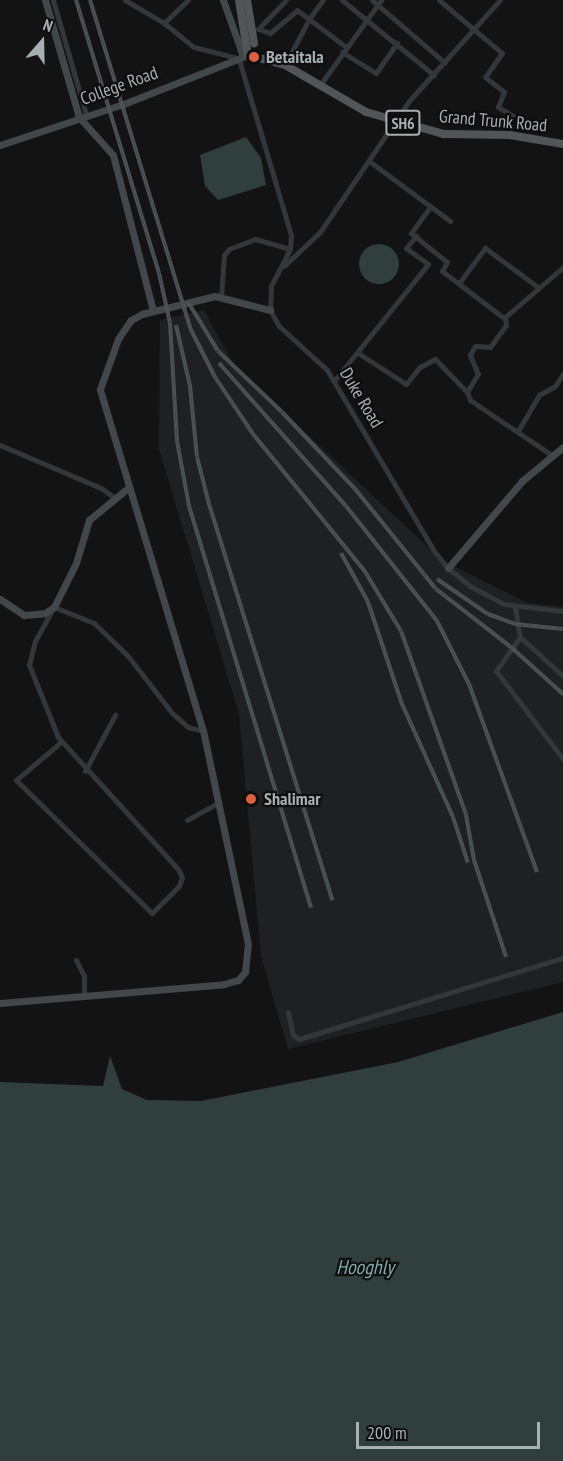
<!DOCTYPE html>
<style>
body{margin:0}
#map{position:relative;width:563px;height:1461px;overflow:hidden;background:#131314;font-family:"PT Sans Narrow",sans-serif}
div>[style]{position:absolute}
[style*='--x']{left:calc(var(--x)*1px);top:calc(var(--y)*1px);width:calc(var(--w)*1px);rotate:calc(var(--a)*1deg)}
.built>*{inset:0;background:#1f2021}
.water>*{inset:0;background:#303e3d}
.round{border-radius:50%}
.street>*{height:5px;margin:-2.5px;padding:0 2.5px;transform-origin:2.5px;border-radius:2.5px;background:#343739}
.secondary>*{height:7px;margin:-3.5px;padding:0 3.5px;transform-origin:3.5px;border-radius:3.5px;background:#424749}
.primary>*{height:8px;margin:-4px;padding:0 4px;transform-origin:4px;border-radius:4px;background:#515558}
.rail>*{height:4px;margin-top:-2px;transform-origin:0;background:repeating-linear-gradient(90deg,#0e0e0f 0 4.5px,#4d5254 0 9px);box-sizing:border-box;border-block:2px solid #4d5254}
.primary-bridge>*{height:8px;margin:-4px;padding:0 4px;transform-origin:4px;border-radius:4px;background:#515558}
.dots>*{width:16px;height:16px;translate:-50% -50%;box-sizing:border-box;border:3px solid #0e0e0f;border-radius:50%}
span{translate:-50% -50%;white-space:nowrap;text-align:center;line-height:1.15;-webkit-text-stroke:4.5px #0e0e0f;paint-order:stroke}
.shield-label span{padding:2px 4px;background:#0e0e0f;border:2px solid;border-radius:4px;-webkit-text-stroke-width:0}
.shield-label{font-size:16px;color:#a6b0b3;font-weight:700}
.poi-label{font-size:18px;color:#a6b0b3;font-weight:700}
.left{translate:0 -50%;text-align:left}
.street-label{font-size:18px;color:#a6b0b3}
.water-label{font-size:20px;color:#80abab;font-style:italic}
.north{position:absolute;left:12px;top:12px;width:60px;height:60px;-webkit-text-stroke:4px #0e0e0f;paint-order:stroke;rotate:20deg;font-size:16px;font-weight:700;line-height:24px;text-align:center;color:#a6b0b3}
.north::after{content:'';display:block;margin:auto;width:21px;height:27px;background:#a6b0b3;clip-path:polygon(50% 0,100% 100%,50% 72%,0 100%)}
.scale{position:absolute;left:356px;top:1422px;width:184px;height:27px;box-sizing:border-box;border:3px solid #a6b0b3;border-top:0;padding-left:8px;font-size:18px;line-height:21px;white-space:nowrap;color:#a6b0b3;-webkit-text-stroke:4px #0e0e0f;paint-order:stroke}
</style>
<div id="map">
<div class="built">
<div style="clip-path:polygon(204px 310px,235px 367px,443px 561px,528px 603px,563px 607px,563px 982px,288px 1049px,261px 956px,239px 714px,159px 449px,160px 320px)"></div>
</div>
<div class="water">
<div style="clip-path:polygon(246px 137px,261px 158px,266px 185px,218px 200px,205px 186px,200px 155px)"></div>
<div class="round" style="left:359px;top:244px;width:40px;height:40px"></div>
<div style="clip-path:polygon(563px 1012px,563px 1461px,0 1461px,0 1082px,103px 1086px,110px 1056px,122px 1089px,147px 1100px,201px 1101px,398px 1062px)"></div>
</div>
<div class="street">
<div style="--x:53;--y:0;--w:119;--a:73.9"></div>
<div style="--x:125;--y:0;--w:45;--a:30.5"></div>
<div style="--x:164;--y:23;--w:33;--a:-44"></div>
<div style="--x:342;--y:0;--w:119;--a:39.2"></div>
<div style="--x:372;--y:0;--w:96;--a:40.8"></div>
<div style="--x:439;--y:0;--w:82;--a:40.1"></div>
<div style="--x:502;--y:53;--w:29;--a:125"></div>
<div style="--x:485;--y:77;--w:24;--a:38"></div>
<div style="--x:504;--y:92;--w:16;--a:112"></div>
<div style="--x:498;--y:107;--w:31;--a:31"></div>
<div style="--x:164;--y:23;--w:38;--a:39"></div>
<div style="--x:194;--y:47;--w:44;--a:14.3"></div>
<div style="--x:237;--y:58;--w:6;--a:59"></div>
<div style="--x:240;--y:63;--w:179;--a:73.5"></div>
<div style="--x:291;--y:235;--w:14;--a:94"></div>
<div style="--x:290;--y:249;--w:42;--a:117.2"></div>
<div style="--x:271;--y:286;--w:24;--a:92"></div>
<div style="--x:270;--y:310;--w:18;--a:61"></div>
<div style="--x:279;--y:326;--w:65;--a:42.5"></div>
<div style="--x:327;--y:370;--w:210;--a:59.4"></div>
<div style="--x:434;--y:551;--w:22;--a:51"></div>
<div style="--x:448;--y:568;--w:28;--a:39"></div>
<div style="--x:470;--y:586;--w:38;--a:28"></div>
<div style="--x:504;--y:604;--w:59;--a:6.8"></div>
<div style="--x:258;--y:29;--w:40;--a:-46"></div>
<div style="--x:259;--y:29;--w:12;--a:20"></div>
<div style="--x:270;--y:33;--w:35;--a:-40"></div>
<div style="--x:297;--y:10;--w:61;--a:37.1"></div>
<div style="--x:342;--y:52;--w:40;--a:32"></div>
<div style="--x:376;--y:73;--w:37;--a:-55"></div>
<div style="--x:285;--y:65;--w:52;--a:-62.4"></div>
<div style="--x:309;--y:19;--w:24;--a:-54"></div>
<div style="--x:320;--y:85;--w:105;--a:-54.3"></div>
<div style="--x:369;--y:161;--w:101;--a:36.5"></div>
<div style="--x:430;--y:207;--w:32;--a:126"></div>
<div style="--x:411;--y:233;--w:46;--a:38.9"></div>
<div style="--x:447;--y:262;--w:10;--a:119"></div>
<div style="--x:442;--y:271;--w:78;--a:37.2"></div>
<div style="--x:504;--y:318;--w:78;--a:-40.8"></div>
<div style="--x:284;--y:266;--w:50;--a:-43.4"></div>
<div style="--x:320;--y:232;--w:158;--a:-55.8"></div>
<div style="--x:409;--y:101;--w:136;--a:-48"></div>
<div style="--x:459;--y:283;--w:44;--a:-53.4"></div>
<div style="--x:485;--y:248;--w:67;--a:36.5"></div>
<div style="--x:221;--y:297;--w:42;--a:-85.9"></div>
<div style="--x:224;--y:255;--w:8;--a:-50"></div>
<div style="--x:229;--y:249;--w:28;--a:-21"></div>
<div style="--x:255;--y:239;--w:36;--a:16"></div>
<div style="--x:358;--y:353;--w:57;--a:32.9"></div>
<div style="--x:406;--y:384;--w:22;--a:-51"></div>
<div style="--x:420;--y:367;--w:17;--a:-28"></div>
<div style="--x:435;--y:359;--w:46;--a:45.9"></div>
<div style="--x:467;--y:392;--w:9;--a:69"></div>
<div style="--x:470;--y:400;--w:100;--a:34"></div>
<div style="--x:334;--y:381;--w:150;--a:-51.2"></div>
<div style="--x:428;--y:264;--w:27;--a:-144"></div>
<div style="--x:406;--y:248;--w:16;--a:-50"></div>
<div style="--x:467;--y:392;--w:21;--a:-59"></div>
<div style="--x:478;--y:374;--w:21;--a:-113"></div>
<div style="--x:470;--y:355;--w:10;--a:-61"></div>
<div style="--x:475;--y:346;--w:15;--a:4"></div>
<div style="--x:490;--y:347;--w:27;--a:-54"></div>
<div style="--x:506;--y:325;--w:8;--a:-97"></div>
<div style="--x:518;--y:431;--w:42;--a:-59.7"></div>
<div style="--x:539;--y:395;--w:18;--a:-29"></div>
<div style="--x:555;--y:386;--w:14;--a:-56"></div>
<div style="--x:0;--y:445;--w:110;--a:23.1"></div>
<div style="--x:101;--y:488;--w:17;--a:36"></div>
<div style="--x:515;--y:607;--w:30;--a:81"></div>
<div style="--x:520;--y:637;--w:58;--a:42.2"></div>
<div style="--x:520;--y:637;--w:42;--a:125.2"></div>
<div style="--x:496;--y:671;--w:111;--a:52.7"></div>
<div style="--x:61;--y:742;--w:59;--a:139.8"></div>
<div style="--x:16;--y:780;--w:190;--a:44.4"></div>
<div style="--x:152;--y:913;--w:38;--a:-45"></div>
<div style="--x:179;--y:886;--w:9;--a:-72"></div>
<div style="--x:182;--y:877;--w:9;--a:-117"></div>
<div style="--x:178;--y:869;--w:178;--a:-132.3"></div>
<div style="--x:58;--y:737;--w:78;--a:-111.9"></div>
<div style="--x:29;--y:665;--w:25;--a:-76"></div>
<div style="--x:35;--y:641;--w:39;--a:-61"></div>
<div style="--x:54;--y:607;--w:43;--a:21.8"></div>
<div style="--x:94;--y:623;--w:47;--a:44.1"></div>
<div style="--x:128;--y:656;--w:72;--a:52.3"></div>
<div style="--x:172;--y:713;--w:21;--a:41"></div>
<div style="--x:188;--y:727;--w:16;--a:15"></div>
<div style="--x:85;--y:771;--w:64;--a:-61.8"></div>
<div style="--x:187;--y:820;--w:37;--a:-29"></div>
<div style="--x:76;--y:960;--w:18;--a:63"></div>
<div style="--x:84;--y:976;--w:18;--a:90"></div>
<div style="--x:288;--y:1012;--w:24;--a:78"></div>
<div style="--x:293;--y:1035;--w:7;--a:34"></div>
<div style="--x:299;--y:1039;--w:276;--a:-17.1"></div>
</div>
<div class="secondary">
<div style="--x:45;--y:0;--w:122;--a:73.8"></div>
<div style="--x:79;--y:117;--w:51;--a:48.2"></div>
<div style="--x:113;--y:155;--w:161;--a:75.6"></div>
<div style="--x:223;--y:0;--w:59;--a:70.3"></div>
<div style="--x:0;--y:145;--w:133;--a:-18.4"></div>
<div style="--x:126;--y:103;--w:131;--a:-21.5"></div>
<div style="--x:448;--y:568;--w:114;--a:-49.6"></div>
<div style="--x:522;--y:481;--w:53;--a:-39.7"></div>
<div style="--x:0;--y:599;--w:29;--a:34"></div>
<div style="--x:24;--y:615;--w:21;--a:-5"></div>
<div style="--x:45;--y:613;--w:11;--a:-34"></div>
<div style="--x:54;--y:607;--w:49;--a:-63.4"></div>
<div style="--x:76;--y:563;--w:45;--a:-73.2"></div>
<div style="--x:89;--y:520;--w:50;--a:-39.4"></div>
<div style="--x:0;--y:1003;--w:225;--a:-4.8"></div>
<div style="--x:224;--y:984;--w:15;--a:-16"></div>
<div style="--x:238;--y:980;--w:11;--a:-49"></div>
<div style="--x:245;--y:972;--w:28;--a:-84"></div>
<div style="--x:248;--y:944;--w:218;--a:-101.9"></div>
<div style="--x:203;--y:731;--w:357;--a:-106.8"></div>
<div style="--x:100;--y:389;--w:53;--a:-70.2"></div>
<div style="--x:118;--y:339;--w:23;--a:-56"></div>
<div style="--x:131;--y:320;--w:13;--a:-29"></div>
<div style="--x:142;--y:314;--w:75;--a:-13.9"></div>
<div style="--x:215;--y:296;--w:57;--a:14.3"></div>
</div>
<div class="primary">
<div style="--x:246;--y:44;--w:11;--a:80"></div>
<div style="--x:248;--y:55;--w:38;--a:15"></div>
<div style="--x:285;--y:65;--w:94;--a:30.1"></div>
<div style="--x:366;--y:112;--w:81;--a:15.8"></div>
<div style="--x:444;--y:134;--w:66;--a:0.9"></div>
<div style="--x:510;--y:135;--w:54;--a:9.6"></div>
</div>
<div class="rail">
<div style="--x:76;--y:0;--w:285;--a:73.1"></div>
<div style="--x:159;--y:273;--w:51;--a:77.6"></div>
<div style="--x:170;--y:323;--w:118;--a:86.6"></div>
<div style="--x:177;--y:441;--w:66;--a:79.5"></div>
<div style="--x:189;--y:506;--w:420;--a:73.1"></div>
<div style="--x:90;--y:0;--w:343;--a:73"></div>
<div style="--x:190;--y:328;--w:55;--a:63"></div>
<div style="--x:215;--y:377;--w:69;--a:56.3"></div>
<div style="--x:253;--y:434;--w:176;--a:50.8"></div>
<div style="--x:364;--y:570;--w:71;--a:58.8"></div>
<div style="--x:401;--y:631;--w:195;--a:70.5"></div>
<div style="--x:466;--y:815;--w:46;--a:79.9"></div>
<div style="--x:474;--y:860;--w:102;--a:71.7"></div>
<div style="--x:188;--y:302;--w:57;--a:58.5"></div>
<div style="--x:218;--y:351;--w:88;--a:43.6"></div>
<div style="--x:282;--y:412;--w:108;--a:46.5"></div>
<div style="--x:356;--y:490;--w:127;--a:51.1"></div>
<div style="--x:436;--y:589;--w:96;--a:37.8"></div>
<div style="--x:512;--y:648;--w:69;--a:42"></div>
<div style="--x:176;--y:325;--w:63;--a:77.1"></div>
<div style="--x:190;--y:386;--w:71;--a:84.4"></div>
<div style="--x:197;--y:457;--w:49;--a:75.7"></div>
<div style="--x:209;--y:504;--w:415;--a:72.7"></div>
<div style="--x:219;--y:363;--w:191;--a:48.4"></div>
<div style="--x:346;--y:506;--w:147;--a:51.6"></div>
<div style="--x:437;--y:621;--w:71;--a:63.1"></div>
<div style="--x:469;--y:684;--w:200;--a:70.1"></div>
<div style="--x:341;--y:553;--w:56;--a:61.1"></div>
<div style="--x:368;--y:602;--w:108;--a:71.6"></div>
<div style="--x:402;--y:704;--w:124;--a:65.7"></div>
<div style="--x:453;--y:817;--w:48;--a:71.9"></div>
<div style="--x:437;--y:579;--w:62;--a:34.5"></div>
<div style="--x:488;--y:614;--w:29;--a:20"></div>
<div style="--x:515;--y:624;--w:48;--a:5.9"></div>
</div>
<div class="primary-bridge">
<div style="--x:239;--y:0;--w:45;--a:81"></div>
<div style="--x:247;--y:0;--w:44;--a:80.8"></div>
</div>
<div class="dots">
<div style="left:254px;top:57px;background:#de5f41"></div>
<div style="left:251px;top:799px;background:#de5f41"></div>
</div>
<div class="shield-label">
<span style="left:403px;top:123px">SH6</span>
</div>
<div class="poi-label">
<span class="left" style="left:266px;top:57px">Betaitala</span>
<span class="left" style="left:264px;top:799px">Shalimar</span>
</div>
<div class="street-label">
<span style="left:119px;top:86px;rotate:-20deg">College Road</span>
<span style="left:493px;top:121px;rotate:5deg">Grand Trunk Road</span>
<span style="left:361px;top:398px;rotate:59deg">Duke Road</span>
</div>
<div class="water-label">
<span style="left:365px;top:1267px">Hooghly</span>
</div>
<div class="north">N</div>
<div class="scale">200 m</div>
</div>
